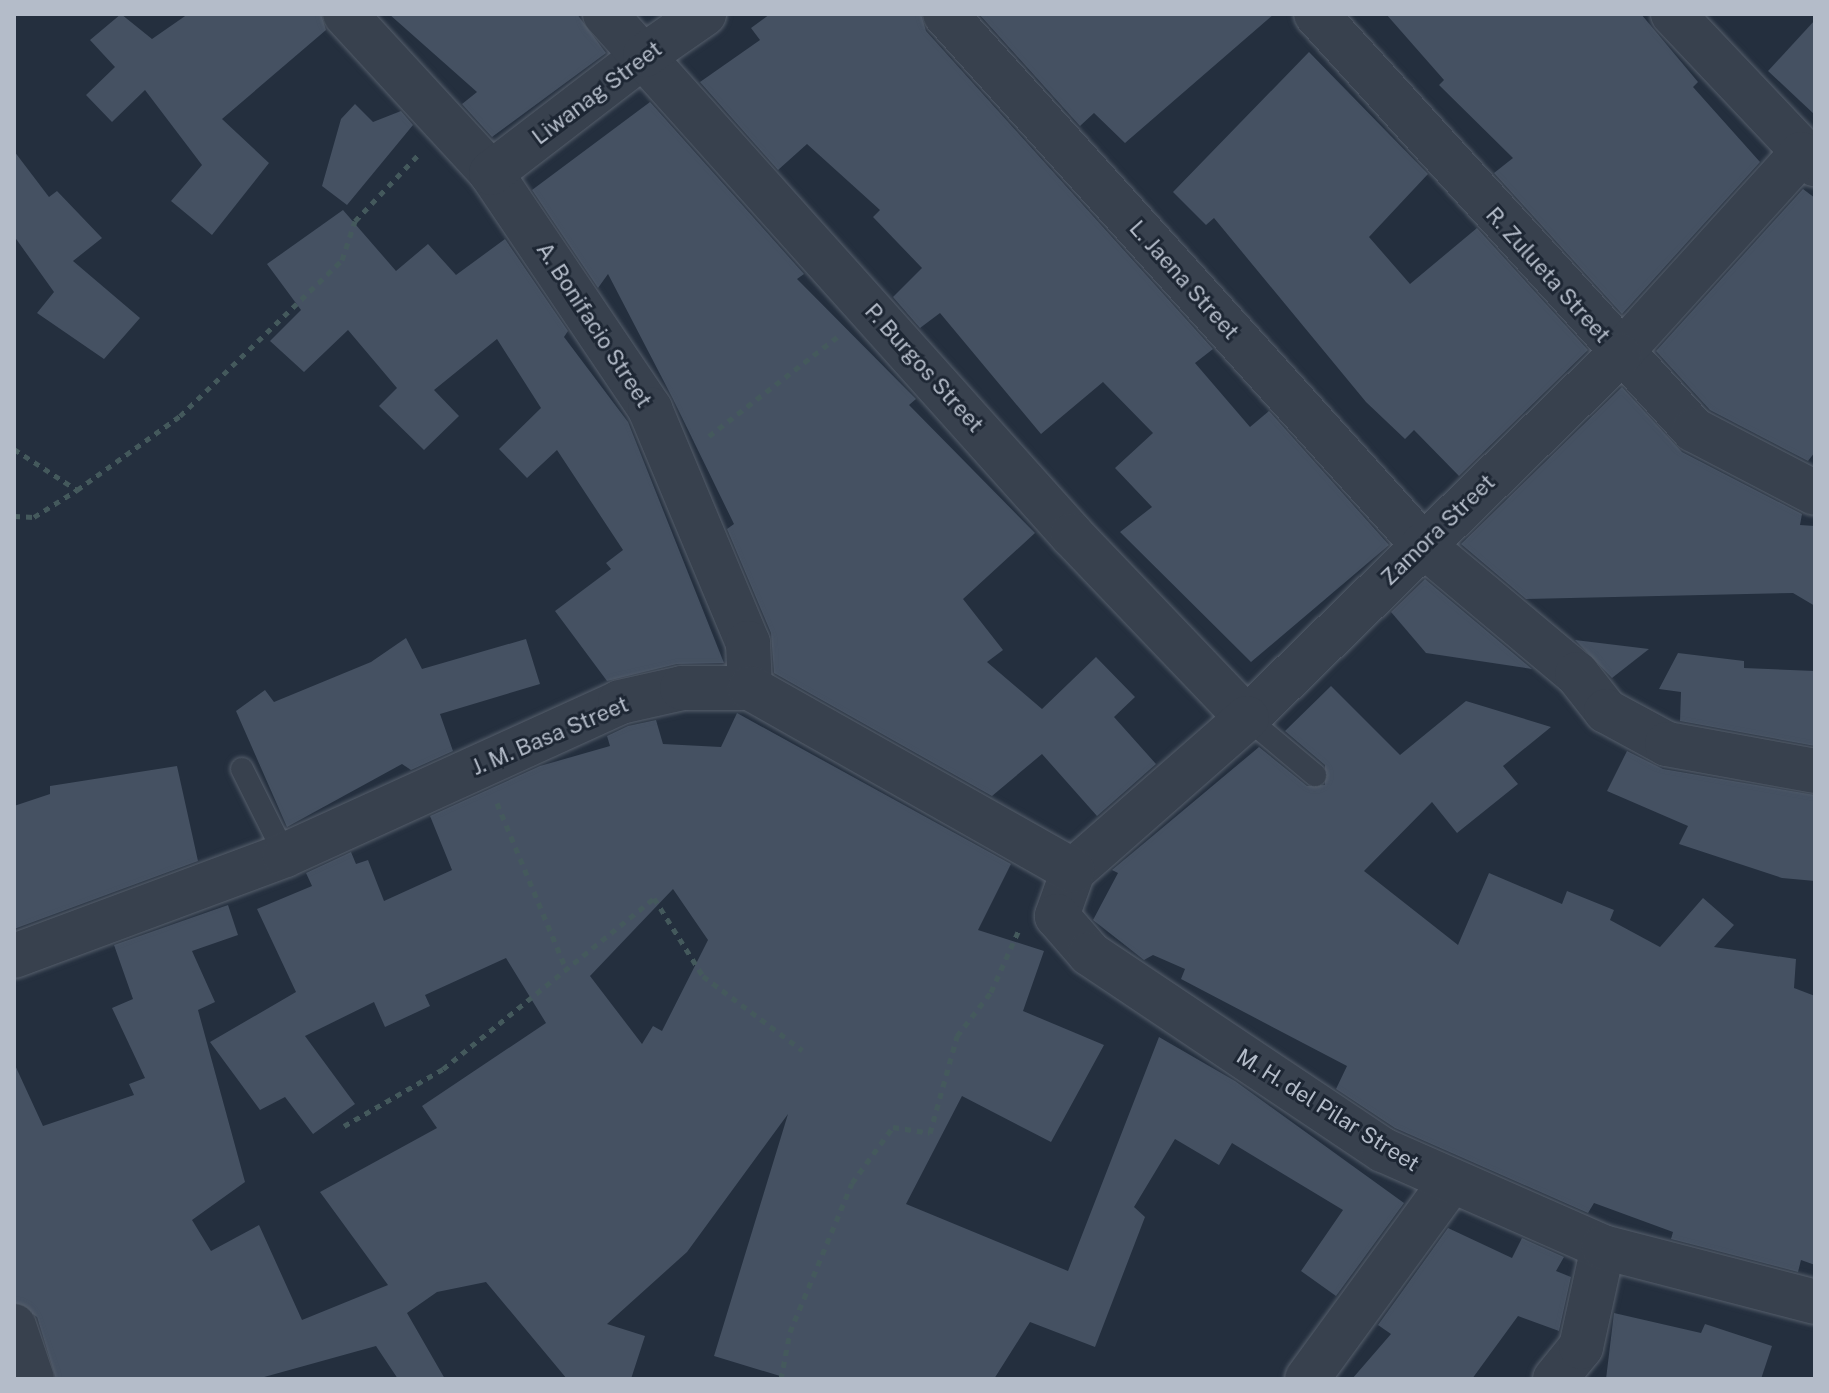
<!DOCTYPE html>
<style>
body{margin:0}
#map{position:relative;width:1829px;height:1393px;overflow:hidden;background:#242f3e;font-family:"Public Sans",sans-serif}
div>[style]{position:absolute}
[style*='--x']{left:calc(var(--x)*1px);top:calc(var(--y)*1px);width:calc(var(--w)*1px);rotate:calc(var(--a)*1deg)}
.building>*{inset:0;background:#455162}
.path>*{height:5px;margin-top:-2.5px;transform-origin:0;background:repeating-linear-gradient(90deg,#44595c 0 6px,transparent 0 12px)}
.roads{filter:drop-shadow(0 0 2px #565f6c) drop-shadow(0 0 2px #565f6c)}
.service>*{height:22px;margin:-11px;padding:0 11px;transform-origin:11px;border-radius:11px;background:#38414e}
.minor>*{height:44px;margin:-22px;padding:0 22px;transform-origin:22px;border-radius:22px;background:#38414e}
.tertiary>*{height:44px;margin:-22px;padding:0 22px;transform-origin:22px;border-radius:22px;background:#38414e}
span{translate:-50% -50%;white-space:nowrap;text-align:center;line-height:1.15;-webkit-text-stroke:6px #1d2633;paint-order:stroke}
.street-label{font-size:22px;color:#b4bcc9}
.frame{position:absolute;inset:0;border:16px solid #b4bcc9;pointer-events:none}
</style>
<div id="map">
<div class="building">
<div style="clip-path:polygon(121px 14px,152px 39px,188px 14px,321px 14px,326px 30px,222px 119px,269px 163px,212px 235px,171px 201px,202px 165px,145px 90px,112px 122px,86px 95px,115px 67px,90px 40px)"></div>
<div style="clip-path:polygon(389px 14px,577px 14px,606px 53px,492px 137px,462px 104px,477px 92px)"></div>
<div style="clip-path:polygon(770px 14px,921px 14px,926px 31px,1213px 349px,1195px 363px,1250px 427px,1269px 411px,1389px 545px,1251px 662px,1120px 532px,1152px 507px,1115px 468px,1153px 433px,1103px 382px,1041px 434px,940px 313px,920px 328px,893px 297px,922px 268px,873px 217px,880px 210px,807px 144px,778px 170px,700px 82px,760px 40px,751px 28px)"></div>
<div style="clip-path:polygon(979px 14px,1274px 14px,1125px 143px,1094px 113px,1080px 126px)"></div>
<div style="clip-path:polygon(1386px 14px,1641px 14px,1698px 82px,1693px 87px,1760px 162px,1622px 314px,1494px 173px,1513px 158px,1439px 85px,1444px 80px)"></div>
<div style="clip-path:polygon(1815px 20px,1815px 115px,1768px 71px)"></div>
<div style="clip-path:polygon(1309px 52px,1428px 174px,1369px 237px,1410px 284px,1477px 228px,1588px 350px,1459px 476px,1414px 430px,1405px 439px,1366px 402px,1214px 218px,1206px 225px,1173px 192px)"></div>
<div style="clip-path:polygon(650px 102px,804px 274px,797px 279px,916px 399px,909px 405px,1035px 533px,963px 599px,1003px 650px,987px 662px,1042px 709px,1096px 657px,1135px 697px,1114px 717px,1156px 764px,1097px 816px,1042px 754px,992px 796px,774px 673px,771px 633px,727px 529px,734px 524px,673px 399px,608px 274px,598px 288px,532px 190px)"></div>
<div style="clip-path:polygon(355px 104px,373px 122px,401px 111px,413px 125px,347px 205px,322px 186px,341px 119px)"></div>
<div style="clip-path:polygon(14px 151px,49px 197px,57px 191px,102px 238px,73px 261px,140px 318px,104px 359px,37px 313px,54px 292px,14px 236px)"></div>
<div style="clip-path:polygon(1803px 189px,1815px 198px,1815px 452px,1808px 461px,1710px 410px,1656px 351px)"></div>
<div style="clip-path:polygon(343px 210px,396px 271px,428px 244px,456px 275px,505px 239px,568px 331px,564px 337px,628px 422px,724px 663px,677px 664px,607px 681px,555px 611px,611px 569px,606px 563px,623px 550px,557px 450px,527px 478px,499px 449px,541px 408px,497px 339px,434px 390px,459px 416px,424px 450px,379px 406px,397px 388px,348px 330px,304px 372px,270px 341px,301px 310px,267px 264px)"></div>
<div style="clip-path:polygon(1622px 387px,1682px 452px,1802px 514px,1800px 525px,1815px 526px,1815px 606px,1793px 593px,1526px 599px,1461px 544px)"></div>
<div style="clip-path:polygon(1425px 579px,1532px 669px,1426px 653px,1391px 612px)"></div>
<div style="clip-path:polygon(406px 638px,422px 669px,526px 639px,540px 684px,440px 714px,453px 751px,411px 770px,402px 764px,287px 827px,236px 711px,265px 690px,274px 702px,371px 662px)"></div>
<div style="clip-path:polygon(1575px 640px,1649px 649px,1612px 678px)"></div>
<div style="clip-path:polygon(1678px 653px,1744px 661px,1744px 668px,1815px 671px,1815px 746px,1680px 721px,1681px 692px,1659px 689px)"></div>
<div style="clip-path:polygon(1331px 686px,1400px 755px,1466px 701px,1551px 727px,1503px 766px,1518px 784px,1457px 833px,1432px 802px,1364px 871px,1458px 945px,1489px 873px,1562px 904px,1567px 891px,1614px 910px,1610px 920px,1660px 947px,1703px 898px,1734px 925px,1714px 947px,1796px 959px,1794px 988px,1815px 996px,1815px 1265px,1801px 1260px,1798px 1272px,1671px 1239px,1673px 1232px,1594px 1203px,1588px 1213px,1395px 1128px,1336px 1089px,1347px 1066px,1181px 979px,1185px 969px,1153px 955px,1144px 960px,1093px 920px,1118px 873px,1112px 870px,1259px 747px,1307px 786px,1325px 785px,1325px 765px,1285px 731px)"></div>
<div style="clip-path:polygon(evenodd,737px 713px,1011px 864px,978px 930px,1044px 951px,1023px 1011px,1104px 1045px,1051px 1142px,962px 1096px,906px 1204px,1068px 1271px,1159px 1037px,1235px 1081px,1404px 1203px,1336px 1296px,1301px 1271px,1343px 1210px,1232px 1143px,1219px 1165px,1175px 1139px,1134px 1207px,1145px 1217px,1095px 1347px,1030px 1322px,994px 1379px,790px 1379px,714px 1356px,788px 1114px,687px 1252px,607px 1324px,645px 1336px,631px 1379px,567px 1379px,486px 1282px,437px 1292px,407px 1313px,445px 1379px,398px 1379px,376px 1346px,257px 1379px,56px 1379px,37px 1317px,14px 1302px,14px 1063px,43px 1126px,134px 1095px,129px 1084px,145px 1078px,112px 1008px,133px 999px,114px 945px,228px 905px,238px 935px,192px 951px,215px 1002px,198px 1010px,245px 1182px,192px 1220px,211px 1251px,259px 1225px,302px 1320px,388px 1285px,320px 1192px,437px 1128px,422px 1106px,546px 1023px,506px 958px,425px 995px,430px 1006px,385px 1027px,374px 1002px,305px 1036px,355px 1104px,313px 1134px,285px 1097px,260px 1110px,210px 1042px,296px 992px,257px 909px,312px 886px,306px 873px,351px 852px,356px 864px,368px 860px,384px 901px,452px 870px,430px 816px,540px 766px,610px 746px,607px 736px,628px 726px,656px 720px,663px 744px,721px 747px,737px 713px,673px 889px,708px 940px,662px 1031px,653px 1026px,642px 1044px,590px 976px,673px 889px)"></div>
<div style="clip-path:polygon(1627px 751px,1663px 769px,1815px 795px,1815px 881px,1782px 878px,1679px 844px,1688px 826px,1607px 791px)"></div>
<div style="clip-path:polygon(177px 766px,198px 861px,14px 929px,14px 806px,50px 794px,50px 786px)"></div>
<div style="clip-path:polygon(1448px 1228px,1512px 1258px,1522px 1238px,1564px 1257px,1556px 1271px,1571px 1277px,1559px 1331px,1518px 1316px,1472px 1379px,1352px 1379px,1391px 1334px,1378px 1325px)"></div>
<div style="clip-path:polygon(1614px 1313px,1701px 1333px,1705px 1324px,1772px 1346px,1761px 1379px,1606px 1379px)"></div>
</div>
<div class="path">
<div style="--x:709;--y:436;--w:162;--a:-37.7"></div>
<div style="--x:14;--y:449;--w:75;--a:33.1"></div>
<div style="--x:77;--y:490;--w:127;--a:-35.7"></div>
<div style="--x:180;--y:416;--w:225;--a:-43.9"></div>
<div style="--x:342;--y:260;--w:41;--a:-71.6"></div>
<div style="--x:355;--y:221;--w:91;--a:-46.3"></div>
<div style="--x:14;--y:516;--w:20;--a:3"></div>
<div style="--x:34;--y:517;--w:51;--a:-32.1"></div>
<div style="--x:497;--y:803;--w:180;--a:67.4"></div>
<div style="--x:344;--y:1126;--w:114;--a:-29.9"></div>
<div style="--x:443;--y:1069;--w:272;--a:-39"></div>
<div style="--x:654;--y:898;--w:92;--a:57.9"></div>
<div style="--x:703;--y:976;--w:124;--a:36.8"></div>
<div style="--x:781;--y:1379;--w:48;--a:-79.2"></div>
<div style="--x:790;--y:1332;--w:161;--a:-67.4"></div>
<div style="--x:852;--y:1183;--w:69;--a:-53.8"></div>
<div style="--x:893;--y:1127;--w:37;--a:9"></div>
<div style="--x:930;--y:1133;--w:101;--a:-74.4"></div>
<div style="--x:957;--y:1036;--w:56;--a:-52.3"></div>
<div style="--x:991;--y:992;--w:66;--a:-65.8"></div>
</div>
<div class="roads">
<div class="service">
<div style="--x:1247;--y:718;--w:89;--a:40"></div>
<div style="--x:242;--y:769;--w:96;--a:63.4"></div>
</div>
<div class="minor">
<div style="--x:345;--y:14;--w:216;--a:47.4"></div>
<div style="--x:491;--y:173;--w:285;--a:56"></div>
<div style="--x:650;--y:409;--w:254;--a:67.3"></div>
<div style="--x:748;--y:643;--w:45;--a:87.5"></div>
<div style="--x:1316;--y:14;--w:562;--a:47.74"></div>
<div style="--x:1694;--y:430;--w:136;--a:27.5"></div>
<div style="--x:491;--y:173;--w:194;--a:-37.5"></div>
<div style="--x:14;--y:1326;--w:56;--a:71.2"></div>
<div style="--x:1307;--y:1379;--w:243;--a:-53.9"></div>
<div style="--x:1555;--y:1379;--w:41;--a:-50.9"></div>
<div style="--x:1581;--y:1347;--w:102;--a:-77.6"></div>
</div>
<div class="tertiary">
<div style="--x:605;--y:14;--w:700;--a:48.13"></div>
<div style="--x:1072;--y:535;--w:253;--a:46.3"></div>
<div style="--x:945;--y:14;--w:714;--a:48.01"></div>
<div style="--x:1423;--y:545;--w:201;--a:40"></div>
<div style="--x:1577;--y:674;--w:47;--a:51.9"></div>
<div style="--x:1606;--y:711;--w:69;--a:28.4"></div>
<div style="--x:1667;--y:744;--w:150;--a:10.3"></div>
<div style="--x:1673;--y:14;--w:207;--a:46.6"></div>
<div style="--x:645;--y:55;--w:72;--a:-34.8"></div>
<div style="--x:1801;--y:154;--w:271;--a:132.2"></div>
<div style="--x:1619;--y:355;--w:520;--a:135.7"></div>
<div style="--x:1247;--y:718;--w:232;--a:138.7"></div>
<div style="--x:1073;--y:871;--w:48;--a:109.6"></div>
<div style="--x:1057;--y:916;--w:50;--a:49"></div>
<div style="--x:1090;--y:954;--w:353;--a:33.8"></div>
<div style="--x:1383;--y:1150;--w:240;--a:23.8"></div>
<div style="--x:1603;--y:1247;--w:219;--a:14.5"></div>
<div style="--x:14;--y:956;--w:289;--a:-20.4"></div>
<div style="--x:285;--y:855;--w:368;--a:-24.5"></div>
<div style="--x:620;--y:702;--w:64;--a:-12.7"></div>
<div style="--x:682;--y:688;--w:68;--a:0"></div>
<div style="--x:750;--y:688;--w:371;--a:29.5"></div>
</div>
</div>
<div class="street-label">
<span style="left:597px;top:93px;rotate:-37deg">Liwanag Street</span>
<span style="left:1548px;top:275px;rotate:48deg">R. Zulueta Street</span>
<span style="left:1184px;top:280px;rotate:48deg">L. Jaena Street</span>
<span style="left:594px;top:325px;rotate:57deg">A. Bonifacio Street</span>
<span style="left:924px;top:368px;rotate:48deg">P. Burgos Street</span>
<span style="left:1438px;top:530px;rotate:-44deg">Zamora Street</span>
<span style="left:550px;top:736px;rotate:-23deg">J. M. Basa Street</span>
<span style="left:1328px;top:1110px;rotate:32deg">M. H. del Pilar Street</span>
</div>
<div class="frame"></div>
</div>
